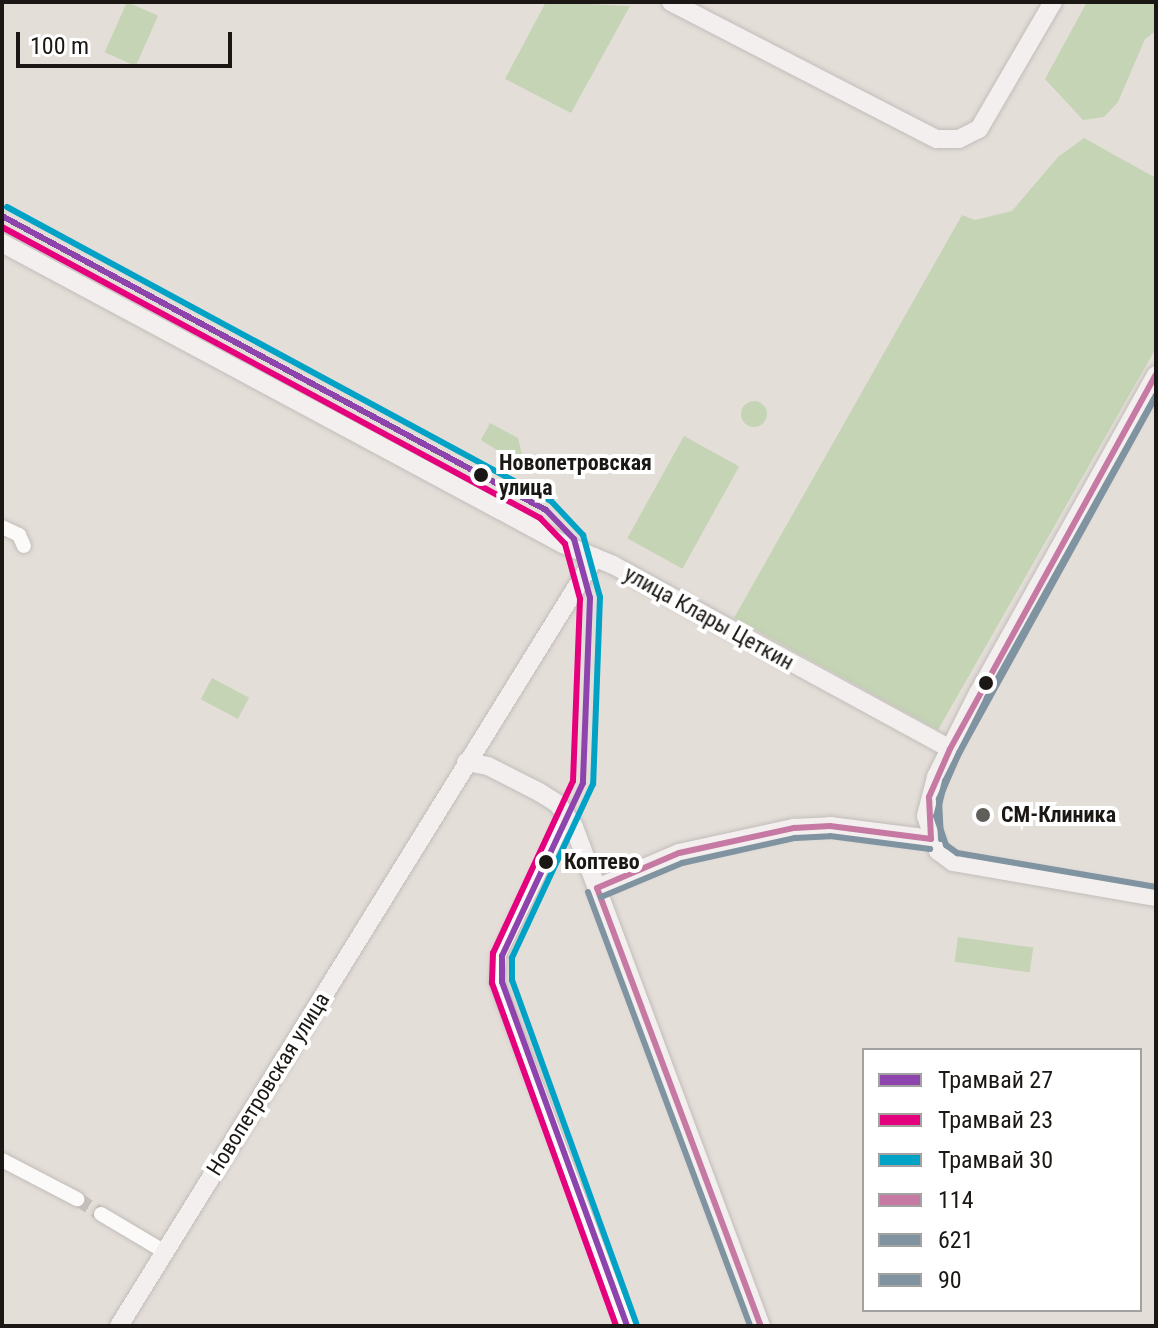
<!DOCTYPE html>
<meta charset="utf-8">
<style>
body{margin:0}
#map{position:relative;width:1158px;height:1328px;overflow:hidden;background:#e4ded9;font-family:"Roboto Condensed",sans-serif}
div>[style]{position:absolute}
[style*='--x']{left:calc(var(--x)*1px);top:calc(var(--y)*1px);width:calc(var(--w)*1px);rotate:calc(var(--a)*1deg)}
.green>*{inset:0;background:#c5d4b5;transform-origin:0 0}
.round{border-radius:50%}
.street-tunnel>*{height:14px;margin-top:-7px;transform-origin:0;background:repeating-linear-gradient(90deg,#c6c0bb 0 14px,transparent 0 21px)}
.roads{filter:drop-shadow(0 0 2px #c1bdb9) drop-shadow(0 0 2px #c1bdb9)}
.street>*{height:14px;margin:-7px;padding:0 7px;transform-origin:7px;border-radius:7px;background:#fbfaf9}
.secondary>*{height:18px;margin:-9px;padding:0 9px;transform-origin:9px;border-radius:9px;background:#f3efef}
.bus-1>*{height:6px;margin:-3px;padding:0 3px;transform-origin:3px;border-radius:3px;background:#c679a2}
.bus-2>*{height:6px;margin:-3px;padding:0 3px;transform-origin:3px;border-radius:3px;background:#7f93a1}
.bus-3>*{height:6px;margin:-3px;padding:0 3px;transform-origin:3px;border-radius:3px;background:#7f93a1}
.tram-1>*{height:6px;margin:-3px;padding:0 3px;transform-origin:3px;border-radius:3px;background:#8e44ad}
.tram-2>*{height:6px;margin:-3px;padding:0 3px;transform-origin:3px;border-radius:3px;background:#e5007d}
.tram-3>*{height:6px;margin:-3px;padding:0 3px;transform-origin:3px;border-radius:3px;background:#01a2c5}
.dots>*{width:22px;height:22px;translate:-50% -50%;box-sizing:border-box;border:4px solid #fff;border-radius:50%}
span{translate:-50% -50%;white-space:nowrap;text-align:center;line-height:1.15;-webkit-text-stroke:8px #fff;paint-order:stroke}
.stop-label{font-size:22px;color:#1b1714;font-weight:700}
.left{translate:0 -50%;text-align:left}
.street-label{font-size:22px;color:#1b1714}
.poi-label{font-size:22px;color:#1b1714;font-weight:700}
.frame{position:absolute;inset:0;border:4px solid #1b1714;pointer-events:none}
.legend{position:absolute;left:862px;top:1048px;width:280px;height:264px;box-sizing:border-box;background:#fff;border:2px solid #a4a2a1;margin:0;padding:10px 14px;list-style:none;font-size:24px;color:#1b1714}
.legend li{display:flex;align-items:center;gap:16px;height:40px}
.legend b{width:40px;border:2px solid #a4a2a1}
.scale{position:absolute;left:16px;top:32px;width:216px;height:36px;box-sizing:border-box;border:4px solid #1b1714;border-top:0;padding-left:10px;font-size:24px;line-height:28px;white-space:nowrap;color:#1b1714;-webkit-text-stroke:6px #fff;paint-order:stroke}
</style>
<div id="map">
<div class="green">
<div style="left:127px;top:2px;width:34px;height:55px;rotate:24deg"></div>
<div style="clip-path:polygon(546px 2px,630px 6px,571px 113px,505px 79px)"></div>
<div style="clip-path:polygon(1087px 2px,1156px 2px,1156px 31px,1145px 39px,1118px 102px,1104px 117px,1083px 120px,1045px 79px)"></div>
<div style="clip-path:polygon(1084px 138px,1156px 178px,1156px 348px,938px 730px,734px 618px,962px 215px,975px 220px,1012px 211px,1058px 157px)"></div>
<div class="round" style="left:741px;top:401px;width:26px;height:26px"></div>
<div style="clip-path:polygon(490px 423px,518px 438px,522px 454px,517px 463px,481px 440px)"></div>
<div style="left:684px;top:436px;width:63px;height:117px;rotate:29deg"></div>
<div style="left:212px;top:678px;width:42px;height:24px;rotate:28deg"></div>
<div style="left:958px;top:937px;width:76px;height:25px;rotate:8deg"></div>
</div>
<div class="street-tunnel">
<div style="--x:77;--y:1199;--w:28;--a:32"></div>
</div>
<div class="roads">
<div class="street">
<div style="--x:2;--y:527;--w:19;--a:25"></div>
<div style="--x:19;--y:535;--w:12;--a:66"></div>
<div style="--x:567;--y:816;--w:155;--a:116.1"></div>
<div style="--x:499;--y:955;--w:27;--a:94"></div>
<div style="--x:497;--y:982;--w:368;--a:69.3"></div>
<div style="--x:2;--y:1160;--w:85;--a:27.5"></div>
<div style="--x:101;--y:1214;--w:74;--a:30.7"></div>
</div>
<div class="secondary">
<div style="--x:671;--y:2;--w:299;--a:27.3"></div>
<div style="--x:937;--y:139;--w:22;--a:0"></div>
<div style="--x:959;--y:139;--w:22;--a:-27"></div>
<div style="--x:979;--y:129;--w:147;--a:-59.8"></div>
<div style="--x:2;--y:243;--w:637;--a:28.22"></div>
<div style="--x:563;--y:544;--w:54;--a:22.8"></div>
<div style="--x:613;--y:565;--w:384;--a:28.6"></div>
<div style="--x:1156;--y:375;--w:364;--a:119.2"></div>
<div style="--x:978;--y:693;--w:94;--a:116.6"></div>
<div style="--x:936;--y:777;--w:40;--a:104.4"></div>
<div style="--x:926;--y:816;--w:37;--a:71"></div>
<div style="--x:938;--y:851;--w:19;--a:36"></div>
<div style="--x:953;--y:862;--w:206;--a:9.8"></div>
<div style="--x:466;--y:762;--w:22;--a:10"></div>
<div style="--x:488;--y:766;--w:57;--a:27"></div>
<div style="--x:539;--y:792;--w:22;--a:32"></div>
<div style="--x:558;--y:804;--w:28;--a:55"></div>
<div style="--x:574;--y:827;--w:533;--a:69.46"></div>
<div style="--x:597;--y:888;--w:89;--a:-23.1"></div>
<div style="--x:679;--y:853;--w:118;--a:-12.3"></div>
<div style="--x:794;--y:828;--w:36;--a:-3"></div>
<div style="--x:830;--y:826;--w:102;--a:7.3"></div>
<div style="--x:119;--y:1326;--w:904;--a:-58.24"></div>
</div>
</div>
<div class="bus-1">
<div style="--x:931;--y:839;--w:42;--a:-92.7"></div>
<div style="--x:929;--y:797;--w:52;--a:-66.4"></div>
<div style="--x:950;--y:749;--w:427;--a:-61.2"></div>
<div style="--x:597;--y:888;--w:468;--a:69.5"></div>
<div style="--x:597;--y:888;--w:89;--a:-23.1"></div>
<div style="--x:679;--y:853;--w:118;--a:-12.3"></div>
<div style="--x:794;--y:828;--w:36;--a:-3"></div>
<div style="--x:830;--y:826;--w:102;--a:7.3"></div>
</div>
<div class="bus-2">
<div style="--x:941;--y:839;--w:40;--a:-92.9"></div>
<div style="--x:939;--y:799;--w:50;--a:-66.5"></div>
<div style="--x:959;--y:753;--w:408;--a:-61.1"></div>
<div style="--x:588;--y:892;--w:463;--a:69.5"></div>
<div style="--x:601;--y:897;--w:88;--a:-22.8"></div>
<div style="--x:682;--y:863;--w:116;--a:-12.5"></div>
<div style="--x:795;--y:838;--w:35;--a:-3"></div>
<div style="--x:830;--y:836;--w:101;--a:7.4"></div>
</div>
<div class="bus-3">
<div style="--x:1156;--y:395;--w:347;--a:119.2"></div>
<div style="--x:987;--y:698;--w:93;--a:116.8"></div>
<div style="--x:945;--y:781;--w:36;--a:104"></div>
<div style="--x:936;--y:816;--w:31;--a:71"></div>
<div style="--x:946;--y:845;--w:14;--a:36"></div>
<div style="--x:957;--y:853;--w:202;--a:9.7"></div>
</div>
<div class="tram-1">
<div style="--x:2;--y:216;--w:618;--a:28.39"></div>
<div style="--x:546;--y:510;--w:40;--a:46"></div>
<div style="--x:574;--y:539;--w:61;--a:74.8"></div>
<div style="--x:590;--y:598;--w:185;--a:92.2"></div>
<div style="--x:583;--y:783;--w:191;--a:115.1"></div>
<div style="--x:502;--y:956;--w:26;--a:90"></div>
<div style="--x:502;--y:982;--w:366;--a:70"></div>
</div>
<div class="tram-2">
<div style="--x:2;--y:227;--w:612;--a:28.41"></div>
<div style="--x:540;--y:518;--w:36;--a:46"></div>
<div style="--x:565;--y:544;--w:57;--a:74.7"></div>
<div style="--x:580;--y:599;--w:182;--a:92.2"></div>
<div style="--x:573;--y:781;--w:190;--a:114.9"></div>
<div style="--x:493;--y:953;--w:30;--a:92"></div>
<div style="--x:492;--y:983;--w:365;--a:70.1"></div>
</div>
<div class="tram-3">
<div style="--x:7;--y:207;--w:618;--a:28.39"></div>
<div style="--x:551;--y:501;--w:47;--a:46.7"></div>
<div style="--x:583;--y:535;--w:64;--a:74.7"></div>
<div style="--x:600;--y:597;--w:187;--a:92.1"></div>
<div style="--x:593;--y:784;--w:192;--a:115"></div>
<div style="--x:512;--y:958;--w:22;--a:90"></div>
<div style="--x:512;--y:980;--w:365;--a:70.1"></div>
</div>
<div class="dots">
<div style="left:481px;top:475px;background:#1b1714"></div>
<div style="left:986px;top:683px;background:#1b1714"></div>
<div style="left:983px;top:815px;background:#615d59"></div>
<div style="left:546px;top:862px;background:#1b1714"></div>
</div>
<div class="stop-label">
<span class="left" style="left:499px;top:475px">Новопетровская<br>улица</span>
<span class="left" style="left:564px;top:862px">Коптево</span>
</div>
<div class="street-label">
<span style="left:709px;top:618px;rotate:29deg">улица Клары Цеткин</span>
<span style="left:268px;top:1084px;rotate:-58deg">Новопетровская улица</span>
</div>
<div class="poi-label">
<span class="left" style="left:1001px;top:815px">СМ-Клиника</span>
</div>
<div class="frame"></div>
<ul class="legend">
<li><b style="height:10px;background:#8e44ad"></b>Трамвай 27</li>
<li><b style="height:10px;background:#e5007d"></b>Трамвай 23</li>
<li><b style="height:10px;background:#01a2c5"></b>Трамвай 30</li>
<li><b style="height:10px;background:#c679a2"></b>114</li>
<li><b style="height:10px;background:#7f93a1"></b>621</li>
<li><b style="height:10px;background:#7f93a1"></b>90</li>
</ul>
<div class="scale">100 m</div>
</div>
